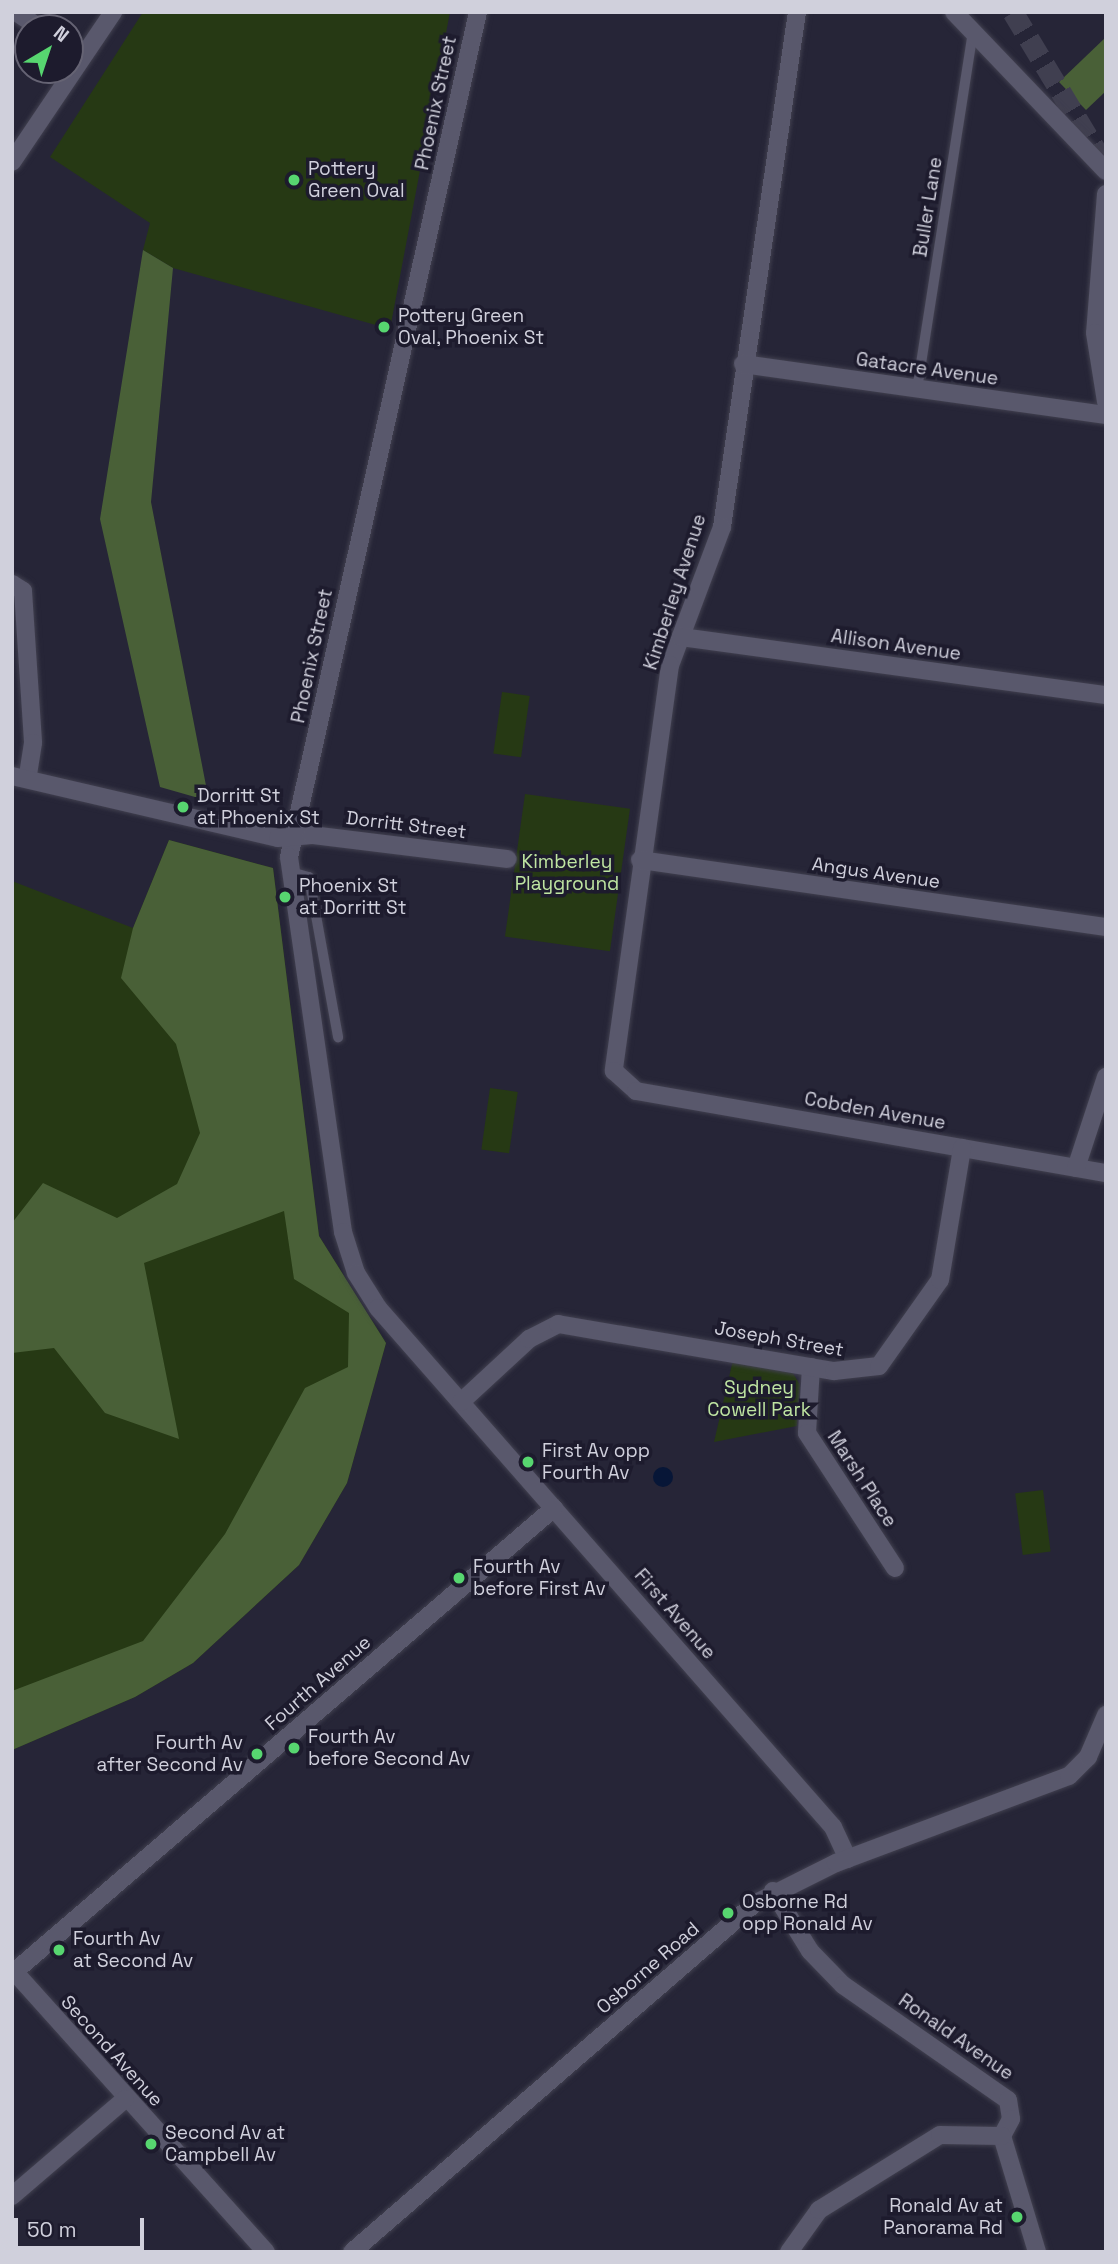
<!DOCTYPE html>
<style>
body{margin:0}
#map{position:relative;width:1118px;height:2264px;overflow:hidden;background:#262537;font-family:"Space Grotesk",sans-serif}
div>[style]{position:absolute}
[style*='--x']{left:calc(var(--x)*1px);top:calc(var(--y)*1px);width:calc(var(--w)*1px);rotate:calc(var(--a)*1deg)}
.green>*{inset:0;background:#263914;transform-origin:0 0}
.forest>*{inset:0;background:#496037}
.water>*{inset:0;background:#071637}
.round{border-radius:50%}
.highway-tunnel>*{height:21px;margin-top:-10.5px;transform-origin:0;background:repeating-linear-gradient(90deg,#403f50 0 21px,transparent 0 31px)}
.roads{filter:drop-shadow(0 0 2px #41404f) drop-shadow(0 0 2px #41404f)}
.lane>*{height:10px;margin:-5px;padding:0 5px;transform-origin:5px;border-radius:5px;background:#59586c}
.street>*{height:18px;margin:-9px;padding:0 9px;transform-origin:9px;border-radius:9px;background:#59586c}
.dots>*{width:19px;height:19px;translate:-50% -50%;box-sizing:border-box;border:4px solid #1d1b2d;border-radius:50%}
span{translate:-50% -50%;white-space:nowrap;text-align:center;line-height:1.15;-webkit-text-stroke:7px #1d1b2d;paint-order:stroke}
.street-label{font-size:19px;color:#d0d0dc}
.poi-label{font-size:19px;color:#d0d0dc}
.left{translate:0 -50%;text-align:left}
.right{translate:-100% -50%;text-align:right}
.park-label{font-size:19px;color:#bfe5a2}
.frame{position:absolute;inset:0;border:14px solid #d0d0dc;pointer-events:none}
.north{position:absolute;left:14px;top:14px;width:70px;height:70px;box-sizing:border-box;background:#1d1b2d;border:2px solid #656373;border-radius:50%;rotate:39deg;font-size:19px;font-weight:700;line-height:28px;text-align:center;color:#d0d0dc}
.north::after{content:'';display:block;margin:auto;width:24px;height:32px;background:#57d670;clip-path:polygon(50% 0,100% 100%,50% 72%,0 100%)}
.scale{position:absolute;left:14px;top:2218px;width:130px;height:32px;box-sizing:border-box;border:4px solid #d0d0dc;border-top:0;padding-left:9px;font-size:21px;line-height:24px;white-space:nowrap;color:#d0d0dc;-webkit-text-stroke:5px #1d1b2d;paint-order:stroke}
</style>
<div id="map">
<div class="green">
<div style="clip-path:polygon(143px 12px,450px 12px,390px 329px,173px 268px,143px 250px,150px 223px,50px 157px)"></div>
<div style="left:502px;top:692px;width:28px;height:62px;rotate:8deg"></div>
<div style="left:525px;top:794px;width:106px;height:144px;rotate:8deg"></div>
<div style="clip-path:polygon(169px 840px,273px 868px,319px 1236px,386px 1343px,347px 1483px,299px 1565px,193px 1663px,135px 1697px,12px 1750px,12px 881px,133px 928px)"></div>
<div style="left:490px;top:1088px;width:28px;height:62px;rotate:8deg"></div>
<div style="clip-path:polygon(733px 1360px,793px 1373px,800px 1385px,797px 1426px,714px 1442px)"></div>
<div style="left:1043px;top:1490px;width:62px;height:28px;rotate:83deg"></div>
</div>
<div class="forest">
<div style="clip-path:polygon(1106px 37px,1106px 91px,1086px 110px,1059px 82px)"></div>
<div style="clip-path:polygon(143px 250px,173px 268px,151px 502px,209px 801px,160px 787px,100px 519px)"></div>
<div style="clip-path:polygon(169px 840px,273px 868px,319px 1236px,386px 1343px,347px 1483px,299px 1565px,193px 1663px,135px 1697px,12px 1750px,12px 1691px,143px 1641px,225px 1534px,305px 1388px,348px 1367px,349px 1313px,294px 1279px,284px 1211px,144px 1263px,179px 1439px,105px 1413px,54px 1348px,12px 1353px,12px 1223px,43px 1183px,117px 1218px,177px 1184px,200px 1133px,176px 1044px,121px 978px,133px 928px)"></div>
</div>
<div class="water">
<div class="round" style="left:653px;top:1467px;width:20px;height:20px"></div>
</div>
<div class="highway-tunnel">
<div style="--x:1013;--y:12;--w:181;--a:59"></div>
</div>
<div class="roads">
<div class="lane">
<div style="--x:917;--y:389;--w:361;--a:-81.1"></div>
<div style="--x:291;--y:872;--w:19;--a:16"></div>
<div style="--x:309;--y:877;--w:163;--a:79.7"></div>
</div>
<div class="street">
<div style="--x:16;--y:12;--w:29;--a:34"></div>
<div style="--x:478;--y:12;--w:866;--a:102.61"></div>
<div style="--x:289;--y:857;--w:379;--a:81.8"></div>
<div style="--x:343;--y:1232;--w:43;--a:72.4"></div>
<div style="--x:356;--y:1273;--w:41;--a:57.8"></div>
<div style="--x:378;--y:1308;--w:690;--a:48.76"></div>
<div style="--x:833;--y:1827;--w:35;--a:65"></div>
<div style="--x:797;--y:12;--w:520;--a:98.29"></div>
<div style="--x:722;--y:527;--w:147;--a:110.6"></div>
<div style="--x:670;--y:665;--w:410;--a:97.9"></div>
<div style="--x:614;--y:1071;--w:30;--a:42"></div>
<div style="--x:636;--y:1091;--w:477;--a:9.9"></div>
<div style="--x:954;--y:12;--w:220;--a:46.3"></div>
<div style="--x:12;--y:162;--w:181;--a:-56"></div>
<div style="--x:1106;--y:194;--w:139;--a:94.5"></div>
<div style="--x:1095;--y:333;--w:70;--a:80.9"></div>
<div style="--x:743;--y:364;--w:367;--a:8"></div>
<div style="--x:12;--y:584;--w:13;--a:32"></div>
<div style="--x:23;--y:591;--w:152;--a:86.2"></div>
<div style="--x:33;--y:743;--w:36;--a:99"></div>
<div style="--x:681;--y:637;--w:429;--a:7.8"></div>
<div style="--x:12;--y:776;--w:273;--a:13.1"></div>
<div style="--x:278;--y:838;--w:34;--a:-5"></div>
<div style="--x:312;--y:835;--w:197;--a:7"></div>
<div style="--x:640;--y:860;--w:471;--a:8.2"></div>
<div style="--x:1076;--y:1168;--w:96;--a:-71.8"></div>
<div style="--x:811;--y:1367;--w:66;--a:93.5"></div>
<div style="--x:807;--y:1433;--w:161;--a:56.9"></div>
<div style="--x:461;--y:1402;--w:93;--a:-42.8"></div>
<div style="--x:529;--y:1339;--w:33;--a:-27"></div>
<div style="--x:558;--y:1324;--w:280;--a:9.7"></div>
<div style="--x:834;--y:1371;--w:45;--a:-6.3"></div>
<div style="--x:879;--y:1366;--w:105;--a:-54.7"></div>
<div style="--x:940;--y:1280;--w:134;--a:-80.5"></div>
<div style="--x:773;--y:1891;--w:70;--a:58.3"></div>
<div style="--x:810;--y:1951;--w:47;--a:45.9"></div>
<div style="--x:843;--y:1985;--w:201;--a:34.9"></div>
<div style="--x:1008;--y:2100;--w:19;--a:81"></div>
<div style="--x:1011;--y:2119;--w:19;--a:118"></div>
<div style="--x:12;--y:1969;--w:380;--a:48.1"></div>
<div style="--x:14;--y:1972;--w:712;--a:-40.67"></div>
<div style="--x:1002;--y:2136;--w:121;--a:73.2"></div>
<div style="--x:12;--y:2196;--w:149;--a:-40.6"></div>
<div style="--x:352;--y:2252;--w:532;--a:-40.88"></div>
<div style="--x:754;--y:1904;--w:92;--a:-26.6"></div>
<div style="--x:836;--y:1863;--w:249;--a:-20.5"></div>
<div style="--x:1069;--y:1776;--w:27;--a:-45"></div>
<div style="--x:1088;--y:1757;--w:46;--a:-66.8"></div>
<div style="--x:789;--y:2252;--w:52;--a:-54.5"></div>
<div style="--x:819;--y:2210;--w:142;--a:-31.8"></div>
<div style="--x:940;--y:2135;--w:62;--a:0.9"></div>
</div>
</div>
<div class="dots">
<div style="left:294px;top:180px;background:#57d670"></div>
<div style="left:384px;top:327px;background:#57d670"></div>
<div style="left:183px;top:807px;background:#57d670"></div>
<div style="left:285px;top:897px;background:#57d670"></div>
<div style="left:528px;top:1462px;background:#57d670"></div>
<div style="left:459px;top:1578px;background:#57d670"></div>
<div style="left:294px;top:1748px;background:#57d670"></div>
<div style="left:257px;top:1754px;background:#57d670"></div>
<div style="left:728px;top:1913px;background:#57d670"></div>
<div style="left:59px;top:1950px;background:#57d670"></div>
<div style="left:151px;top:2144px;background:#57d670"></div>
<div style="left:1017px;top:2217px;background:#57d670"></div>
</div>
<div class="street-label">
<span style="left:436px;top:103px;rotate:-78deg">Phoenix Street</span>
<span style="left:928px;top:207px;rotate:-81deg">Buller Lane</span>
<span style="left:927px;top:369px;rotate:8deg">Gatacre Avenue</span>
<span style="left:675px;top:592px;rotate:-72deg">Kimberley Avenue</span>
<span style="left:896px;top:645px;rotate:8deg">Allison Avenue</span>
<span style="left:312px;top:656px;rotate:-78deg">Phoenix Street</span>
<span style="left:406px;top:825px;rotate:7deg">Dorritt Street</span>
<span style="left:876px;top:873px;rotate:8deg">Angus Avenue</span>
<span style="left:875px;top:1111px;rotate:10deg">Cobden Avenue</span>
<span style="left:779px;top:1339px;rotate:10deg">Joseph Street</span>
<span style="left:862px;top:1479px;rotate:57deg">Marsh Place</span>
<span style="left:675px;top:1614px;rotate:49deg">First Avenue</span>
<span style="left:318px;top:1683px;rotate:-41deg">Fourth Avenue</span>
<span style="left:648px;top:1968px;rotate:-41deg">Osborne Road</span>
<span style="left:956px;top:2037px;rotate:35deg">Ronald Avenue</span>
<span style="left:112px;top:2051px;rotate:48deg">Second Avenue</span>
</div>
<div class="poi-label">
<span class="left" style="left:308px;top:180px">Pottery<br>Green Oval</span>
<span class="left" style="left:398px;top:327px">Pottery Green<br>Oval, Phoenix St</span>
<span class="left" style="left:197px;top:807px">Dorritt St<br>at Phoenix St</span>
<span class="left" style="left:299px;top:897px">Phoenix St<br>at Dorritt St</span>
<span class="left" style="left:542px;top:1462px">First Av opp<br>Fourth Av</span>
<span class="left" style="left:473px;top:1578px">Fourth Av<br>before First Av</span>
<span class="left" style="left:308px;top:1748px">Fourth Av<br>before Second Av</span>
<span class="right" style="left:243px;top:1754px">Fourth Av<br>after Second Av</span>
<span class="left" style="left:742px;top:1913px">Osborne Rd<br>opp Ronald Av</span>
<span class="left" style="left:73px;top:1950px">Fourth Av<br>at Second Av</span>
<span class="left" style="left:165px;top:2144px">Second Av at<br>Campbell Av</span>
<span class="right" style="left:1003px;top:2217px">Ronald Av at<br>Panorama Rd</span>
</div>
<div class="park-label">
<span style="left:567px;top:873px">Kimberley<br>Playground</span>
<span style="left:759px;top:1399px">Sydney<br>Cowell Park</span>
</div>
<div class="frame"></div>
<div class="north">N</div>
<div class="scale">50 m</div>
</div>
